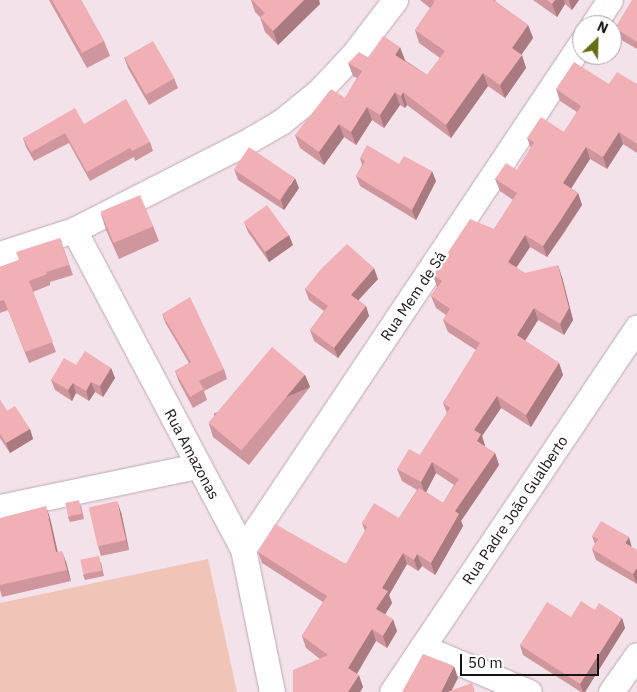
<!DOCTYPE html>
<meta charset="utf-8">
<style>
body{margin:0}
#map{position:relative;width:637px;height:692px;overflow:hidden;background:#f4e2eb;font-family:"IBM Plex Sans",sans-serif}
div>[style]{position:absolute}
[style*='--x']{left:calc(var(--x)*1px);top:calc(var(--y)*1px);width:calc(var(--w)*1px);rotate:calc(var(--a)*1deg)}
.green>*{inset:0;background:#f0c4b7}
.roads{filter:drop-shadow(0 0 1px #b9a8b0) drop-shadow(0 0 1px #b9a8b0)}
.minor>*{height:25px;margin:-12.5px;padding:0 12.5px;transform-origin:12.5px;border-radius:12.5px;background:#fff}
.wall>*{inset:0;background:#cf969d}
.shaded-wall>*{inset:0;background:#a97a7f;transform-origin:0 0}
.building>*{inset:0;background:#f1afb6;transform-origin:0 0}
span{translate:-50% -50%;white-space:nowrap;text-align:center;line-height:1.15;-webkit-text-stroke:4.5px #fff;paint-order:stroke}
.street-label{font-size:15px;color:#191316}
.north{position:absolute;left:572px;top:15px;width:50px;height:50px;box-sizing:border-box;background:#fff;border:1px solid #a3a1a2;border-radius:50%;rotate:24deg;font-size:14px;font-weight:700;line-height:20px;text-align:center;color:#191316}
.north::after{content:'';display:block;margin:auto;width:18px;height:22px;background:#666d13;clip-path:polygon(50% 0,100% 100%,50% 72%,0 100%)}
.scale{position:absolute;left:460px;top:654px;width:139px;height:22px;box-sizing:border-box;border:2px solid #191316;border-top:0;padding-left:6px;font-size:15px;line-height:18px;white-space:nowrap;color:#191316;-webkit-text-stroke:4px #fff;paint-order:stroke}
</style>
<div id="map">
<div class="green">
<div style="clip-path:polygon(208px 559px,237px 692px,0 692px,0 603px)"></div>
</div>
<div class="roads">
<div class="minor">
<div style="--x:593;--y:25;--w:30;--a:-56"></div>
<div style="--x:74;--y:230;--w:361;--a:62.1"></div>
<div style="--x:243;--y:549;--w:146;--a:78.5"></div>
<div style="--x:0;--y:254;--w:78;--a:-18"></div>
<div style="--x:74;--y:230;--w:190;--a:-27"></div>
<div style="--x:243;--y:144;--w:44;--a:-30.1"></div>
<div style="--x:281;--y:122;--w:48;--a:-39"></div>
<div style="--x:318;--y:92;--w:51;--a:-46.6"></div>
<div style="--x:353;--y:55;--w:69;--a:-52.6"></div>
<div style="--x:0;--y:507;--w:201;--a:-11.8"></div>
<div style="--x:243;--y:549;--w:610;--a:-56.23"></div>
<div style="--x:422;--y:647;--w:116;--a:22.8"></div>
<div style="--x:392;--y:692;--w:439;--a:-56.1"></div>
<div style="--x:611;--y:692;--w:45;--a:-54.9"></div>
</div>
</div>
<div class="wall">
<div style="clip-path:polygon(49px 0,81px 0,104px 41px,110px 56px,87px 68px)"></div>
<div style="clip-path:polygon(251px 0,319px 0,320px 4px,278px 45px,265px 32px,260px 17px,255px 12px)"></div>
<div style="clip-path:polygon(420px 0,496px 0,495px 1px,528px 25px,533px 38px,521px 55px,526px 68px,505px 98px,488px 86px,451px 138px,407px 105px,405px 108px,400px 105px,384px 128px,372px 120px,356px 145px,344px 137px,324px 165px,300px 148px,295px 135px,345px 98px,357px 78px,353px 76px,348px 63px,369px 58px,405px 60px,427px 75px,440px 58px,419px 43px,415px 30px,430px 8px)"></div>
<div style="clip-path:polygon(533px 0,579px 0,572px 10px,565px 4px,557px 17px)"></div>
<div style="clip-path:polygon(637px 0,637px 49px,618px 38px,615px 28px)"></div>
<div style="clip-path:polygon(124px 57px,174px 78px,178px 88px,149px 105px,128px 68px)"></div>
<div style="clip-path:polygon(evenodd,609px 84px,637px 84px,637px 153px,623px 144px,607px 169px,590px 159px,571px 188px,578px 193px,582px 205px,564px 233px,547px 257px,530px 247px,516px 268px,525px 273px,562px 277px,573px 320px,564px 335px,538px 320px,525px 341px,559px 363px,563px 375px,531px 427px,501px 408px,482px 436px,485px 446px,485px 447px,495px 453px,499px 465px,461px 521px,463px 526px,435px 575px,422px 566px,418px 571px,407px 564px,389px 595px,392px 603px,385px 614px,397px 631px,387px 648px,376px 641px,357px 674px,363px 687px,360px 692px,293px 692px,320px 659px,306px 648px,302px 636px,323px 602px,262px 563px,258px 552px,346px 564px,365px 531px,362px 523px,399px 518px,417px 490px,402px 481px,397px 469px,420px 455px,447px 413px,443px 403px,476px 350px,448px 332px,443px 320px,446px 315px,436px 308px,431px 296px,437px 287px,433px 275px,494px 229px,513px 200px,500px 191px,495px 179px,517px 170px,531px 148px,527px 138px,564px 132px,577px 112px,560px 101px,556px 89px,609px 84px,436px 473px,454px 485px,443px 503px,426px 492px,436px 473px)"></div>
<div style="clip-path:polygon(84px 124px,150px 142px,153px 151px,135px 161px,134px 157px,90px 181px,69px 143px,34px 161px,26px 147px,23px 138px)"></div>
<div style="clip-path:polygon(360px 158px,399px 164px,436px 181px,416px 220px,360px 186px,356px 176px,362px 165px)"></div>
<div style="clip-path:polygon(234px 169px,299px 188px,284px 210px,238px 180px)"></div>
<div style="clip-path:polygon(101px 214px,153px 226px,159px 241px,119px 259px,106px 230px)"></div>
<div style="clip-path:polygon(244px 222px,293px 245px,269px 262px,248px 232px)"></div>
<div style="clip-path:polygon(60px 238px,73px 275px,50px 282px,50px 285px,33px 292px,56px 352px,29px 363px,8px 310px,0 313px,0 267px,19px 260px)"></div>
<div style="clip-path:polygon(378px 279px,358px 300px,366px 306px,369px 316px,338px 358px,314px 341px,310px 330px,324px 311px,309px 300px,305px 289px)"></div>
<div style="clip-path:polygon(162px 314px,224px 369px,227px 379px,204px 391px,207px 400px,193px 408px,179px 382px,175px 371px,189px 363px,166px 324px)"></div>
<div style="clip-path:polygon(76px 365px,111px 368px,115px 378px,103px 397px,95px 392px,89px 401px,76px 393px,72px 401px,55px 390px,51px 380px)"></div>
<div style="clip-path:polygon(305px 375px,310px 387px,249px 465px,213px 437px,209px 424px)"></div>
<div style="clip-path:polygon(0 400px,7px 411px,30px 429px,33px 439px,10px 453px,0 438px)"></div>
<div style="clip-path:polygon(81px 505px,84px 519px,70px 522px,68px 517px)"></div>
<div style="clip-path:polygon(121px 512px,129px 550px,101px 556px,98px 546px)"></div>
<div style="clip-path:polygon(0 518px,50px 518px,58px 552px,66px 562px,71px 581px,2px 597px,0 590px)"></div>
<div style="clip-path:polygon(592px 536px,632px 548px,637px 550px,637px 584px,596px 560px,592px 549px,595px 544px)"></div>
<div style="clip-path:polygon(101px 562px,104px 576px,85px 580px,83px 575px)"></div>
<div style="clip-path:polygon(595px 610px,622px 618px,625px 628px,585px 692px,581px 692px,523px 655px,520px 645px,571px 617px)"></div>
</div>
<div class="shaded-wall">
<div style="clip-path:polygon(304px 0,319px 0,320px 4px,278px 45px,273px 31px)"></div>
<div style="clip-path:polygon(555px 0,564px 0,565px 4px,557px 17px,552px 4px)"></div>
<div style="clip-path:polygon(569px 0,579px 0,572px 10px)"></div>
<div style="clip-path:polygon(528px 25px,533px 38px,517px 61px,512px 48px)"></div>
<div style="clip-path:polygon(400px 47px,405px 60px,400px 68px,395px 55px)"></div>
<div style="clip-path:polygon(522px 55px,526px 68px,505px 98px,500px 85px)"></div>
<div style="clip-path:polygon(483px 73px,488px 86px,451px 138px,446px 125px)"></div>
<div style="clip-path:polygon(395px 92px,400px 105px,384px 128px,380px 115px)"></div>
<div style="clip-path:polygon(403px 92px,407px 105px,405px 108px,401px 96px)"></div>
<div style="clip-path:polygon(367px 107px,372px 120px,356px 145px,351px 132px)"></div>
<div style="clip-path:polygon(339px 124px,344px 137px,324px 165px,319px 152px)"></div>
<div style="clip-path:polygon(619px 132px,623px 144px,607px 169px,603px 157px)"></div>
<div style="clip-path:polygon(586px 147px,590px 159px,567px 195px,563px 183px)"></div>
<div style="clip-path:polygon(432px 171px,436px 181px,416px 220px,412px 210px)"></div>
<div style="clip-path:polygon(295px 178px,299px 188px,284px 210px,281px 200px)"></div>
<div style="clip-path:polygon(578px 193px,582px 205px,547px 257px,543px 246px)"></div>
<div style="clip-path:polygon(289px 235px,293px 245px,269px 262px,265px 251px)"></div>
<div style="clip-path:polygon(525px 235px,530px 247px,512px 274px,508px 262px)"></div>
<div style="clip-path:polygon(558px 265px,562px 277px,573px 320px,564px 335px,560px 324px)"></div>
<div style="clip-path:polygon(374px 268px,378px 279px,354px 305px,351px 295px)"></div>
<div style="clip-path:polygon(366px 306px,369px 316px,338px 358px,334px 348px)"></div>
<div style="clip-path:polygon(534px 308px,538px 320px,521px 347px,517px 335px)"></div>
<div style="clip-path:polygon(559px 363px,563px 375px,531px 427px,526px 415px)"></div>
<div style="clip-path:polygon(111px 368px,115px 378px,103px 397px,100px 386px)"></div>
<div style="left:305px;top:375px;width:13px;height:99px;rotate:67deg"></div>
<div style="clip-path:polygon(91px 382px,95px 392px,89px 401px,86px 391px)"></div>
<div style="clip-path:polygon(73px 383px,76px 393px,72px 401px,68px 390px)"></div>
<div style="clip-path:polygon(497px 396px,501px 408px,482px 436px,485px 446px,481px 453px,477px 441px,474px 430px)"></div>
<div style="clip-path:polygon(30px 429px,33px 439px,10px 453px,6px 443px)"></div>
<div style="clip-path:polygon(495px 453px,499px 465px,461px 521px,463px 526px,435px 575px,431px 563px,455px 511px)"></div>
<div style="clip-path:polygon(432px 462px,436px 473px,425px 494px,421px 482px)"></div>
<div style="clip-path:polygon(117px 501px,121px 512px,129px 550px,126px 540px)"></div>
<div style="clip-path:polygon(46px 506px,50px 518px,60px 564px,56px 552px)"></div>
<div style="clip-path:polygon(629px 537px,632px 548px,625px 543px)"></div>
<div style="clip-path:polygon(62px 551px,66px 562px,71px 581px,67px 570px)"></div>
<div style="clip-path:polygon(403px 553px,407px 564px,389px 595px,392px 603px,381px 621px,376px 609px,382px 588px)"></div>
<div style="clip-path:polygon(417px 554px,422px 566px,418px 571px,414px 560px)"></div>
<div style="clip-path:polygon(637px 568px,637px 584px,633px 574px)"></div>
<div style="clip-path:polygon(622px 618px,625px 628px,585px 692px,583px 692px,580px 684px)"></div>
<div style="clip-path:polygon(393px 619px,397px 631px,387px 648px,383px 636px)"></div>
<div style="clip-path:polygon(372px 629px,376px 641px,353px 680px,348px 668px)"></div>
<div style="clip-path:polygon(454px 666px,458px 678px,451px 692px,441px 692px)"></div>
<div style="clip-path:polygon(359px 675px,363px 687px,360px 692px,348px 692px)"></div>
</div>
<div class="building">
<div style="clip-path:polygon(52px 0,81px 0,104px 41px,82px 53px)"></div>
<div style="clip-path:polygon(252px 0,304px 0,273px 31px,260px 17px,265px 13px)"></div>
<div style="clip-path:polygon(433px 0,493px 0,528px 25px,512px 48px,522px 55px,500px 85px,483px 73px,446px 125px,403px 92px,401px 96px,395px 92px,380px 115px,367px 107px,351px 132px,339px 124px,319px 152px,295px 135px,331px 89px,345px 98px,362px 71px,348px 63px,359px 52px,369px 58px,383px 36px,400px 47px,395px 55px,427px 75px,445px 51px,415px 30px,435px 1px)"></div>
<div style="clip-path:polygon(547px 0,555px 0,552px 4px)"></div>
<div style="clip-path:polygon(632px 0,637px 0,637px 42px,615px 28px)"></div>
<div style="left:153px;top:41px;width:43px;height:33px;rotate:60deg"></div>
<div style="clip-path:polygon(574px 62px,609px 84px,617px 72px,637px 84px,637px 144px,619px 132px,603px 157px,586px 147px,563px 183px,578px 193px,560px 221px,543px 246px,525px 235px,508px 262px,525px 273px,558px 265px,569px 308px,560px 324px,534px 308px,517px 335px,559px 363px,526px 415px,497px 396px,474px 430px,481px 434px,477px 441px,495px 453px,455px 511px,459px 514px,431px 563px,417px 554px,414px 560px,403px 553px,382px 588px,388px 591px,376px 609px,393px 619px,383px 636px,372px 629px,348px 668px,359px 675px,348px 692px,293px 692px,293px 670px,328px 655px,302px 636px,327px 596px,258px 552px,275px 524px,346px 564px,367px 527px,362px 523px,374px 503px,399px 518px,419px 488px,443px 503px,459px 479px,432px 462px,421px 482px,397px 469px,409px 449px,420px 455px,450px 408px,443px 403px,480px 343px,443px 320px,450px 309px,431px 296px,442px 281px,433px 275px,470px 219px,494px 229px,517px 193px,495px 179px,506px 163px,517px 170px,534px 142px,527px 138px,541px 117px,564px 132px,581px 106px,556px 89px)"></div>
<div style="clip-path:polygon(126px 99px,150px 142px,132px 151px,130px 148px,87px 172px,65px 133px,31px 152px,23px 138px,75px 108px,84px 124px)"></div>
<div style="clip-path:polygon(367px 145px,399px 164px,404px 156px,432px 171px,412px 210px,356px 176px,365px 161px,360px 158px)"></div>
<div style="left:249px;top:147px;width:55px;height:27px;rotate:34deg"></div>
<div style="left:140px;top:195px;width:34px;height:43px;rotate:67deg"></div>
<div style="left:267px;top:205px;width:37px;height:29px;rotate:54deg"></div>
<div style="clip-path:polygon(60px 238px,69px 265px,46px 272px,47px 274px,29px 281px,53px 342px,25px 352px,4px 300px,0 301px,0 267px,19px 260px,16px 252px)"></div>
<div style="clip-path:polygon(347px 244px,374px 268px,351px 295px,366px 306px,334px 348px,310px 330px,328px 306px,305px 289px,321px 269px)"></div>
<div style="clip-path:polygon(190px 297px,224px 369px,199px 381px,204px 389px,190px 397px,175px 371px,191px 362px,162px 314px)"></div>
<div style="left:272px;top:347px;width:43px;height:99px;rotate:40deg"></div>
<div style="clip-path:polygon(85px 351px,111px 368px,100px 386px,91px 382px,86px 391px,73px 383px,68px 390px,51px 380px,64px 358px,76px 365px)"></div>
<div style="clip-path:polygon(0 400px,7px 411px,15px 406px,30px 429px,6px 443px,0 434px)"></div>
<div style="left:79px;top:500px;width:14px;height:14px;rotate:78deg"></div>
<div style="left:117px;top:501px;width:40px;height:29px;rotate:77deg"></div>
<div style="clip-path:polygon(46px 506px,56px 552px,62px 551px,67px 570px,0 585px,0 518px)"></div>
<div style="clip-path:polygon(601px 521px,629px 537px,625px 543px,637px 550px,637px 568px,633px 574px,592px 549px,598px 539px,592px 536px)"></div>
<div style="left:99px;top:556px;width:15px;height:19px;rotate:79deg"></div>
<div style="clip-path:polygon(581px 601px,595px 610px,599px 603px,622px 618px,580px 684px,520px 645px,547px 602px,571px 617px)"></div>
<div style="clip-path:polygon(423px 654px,454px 666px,441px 692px,402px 692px)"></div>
<div style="clip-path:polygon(472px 683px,475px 692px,447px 692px)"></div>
</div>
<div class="street-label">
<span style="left:413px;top:296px;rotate:-56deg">Rua Mem de Sá</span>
<span style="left:192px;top:454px;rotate:62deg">Rua Amazonas</span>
<span style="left:515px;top:510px;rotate:-56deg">Rua Padre João Gualberto</span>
</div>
<div class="north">N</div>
<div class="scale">50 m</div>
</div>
